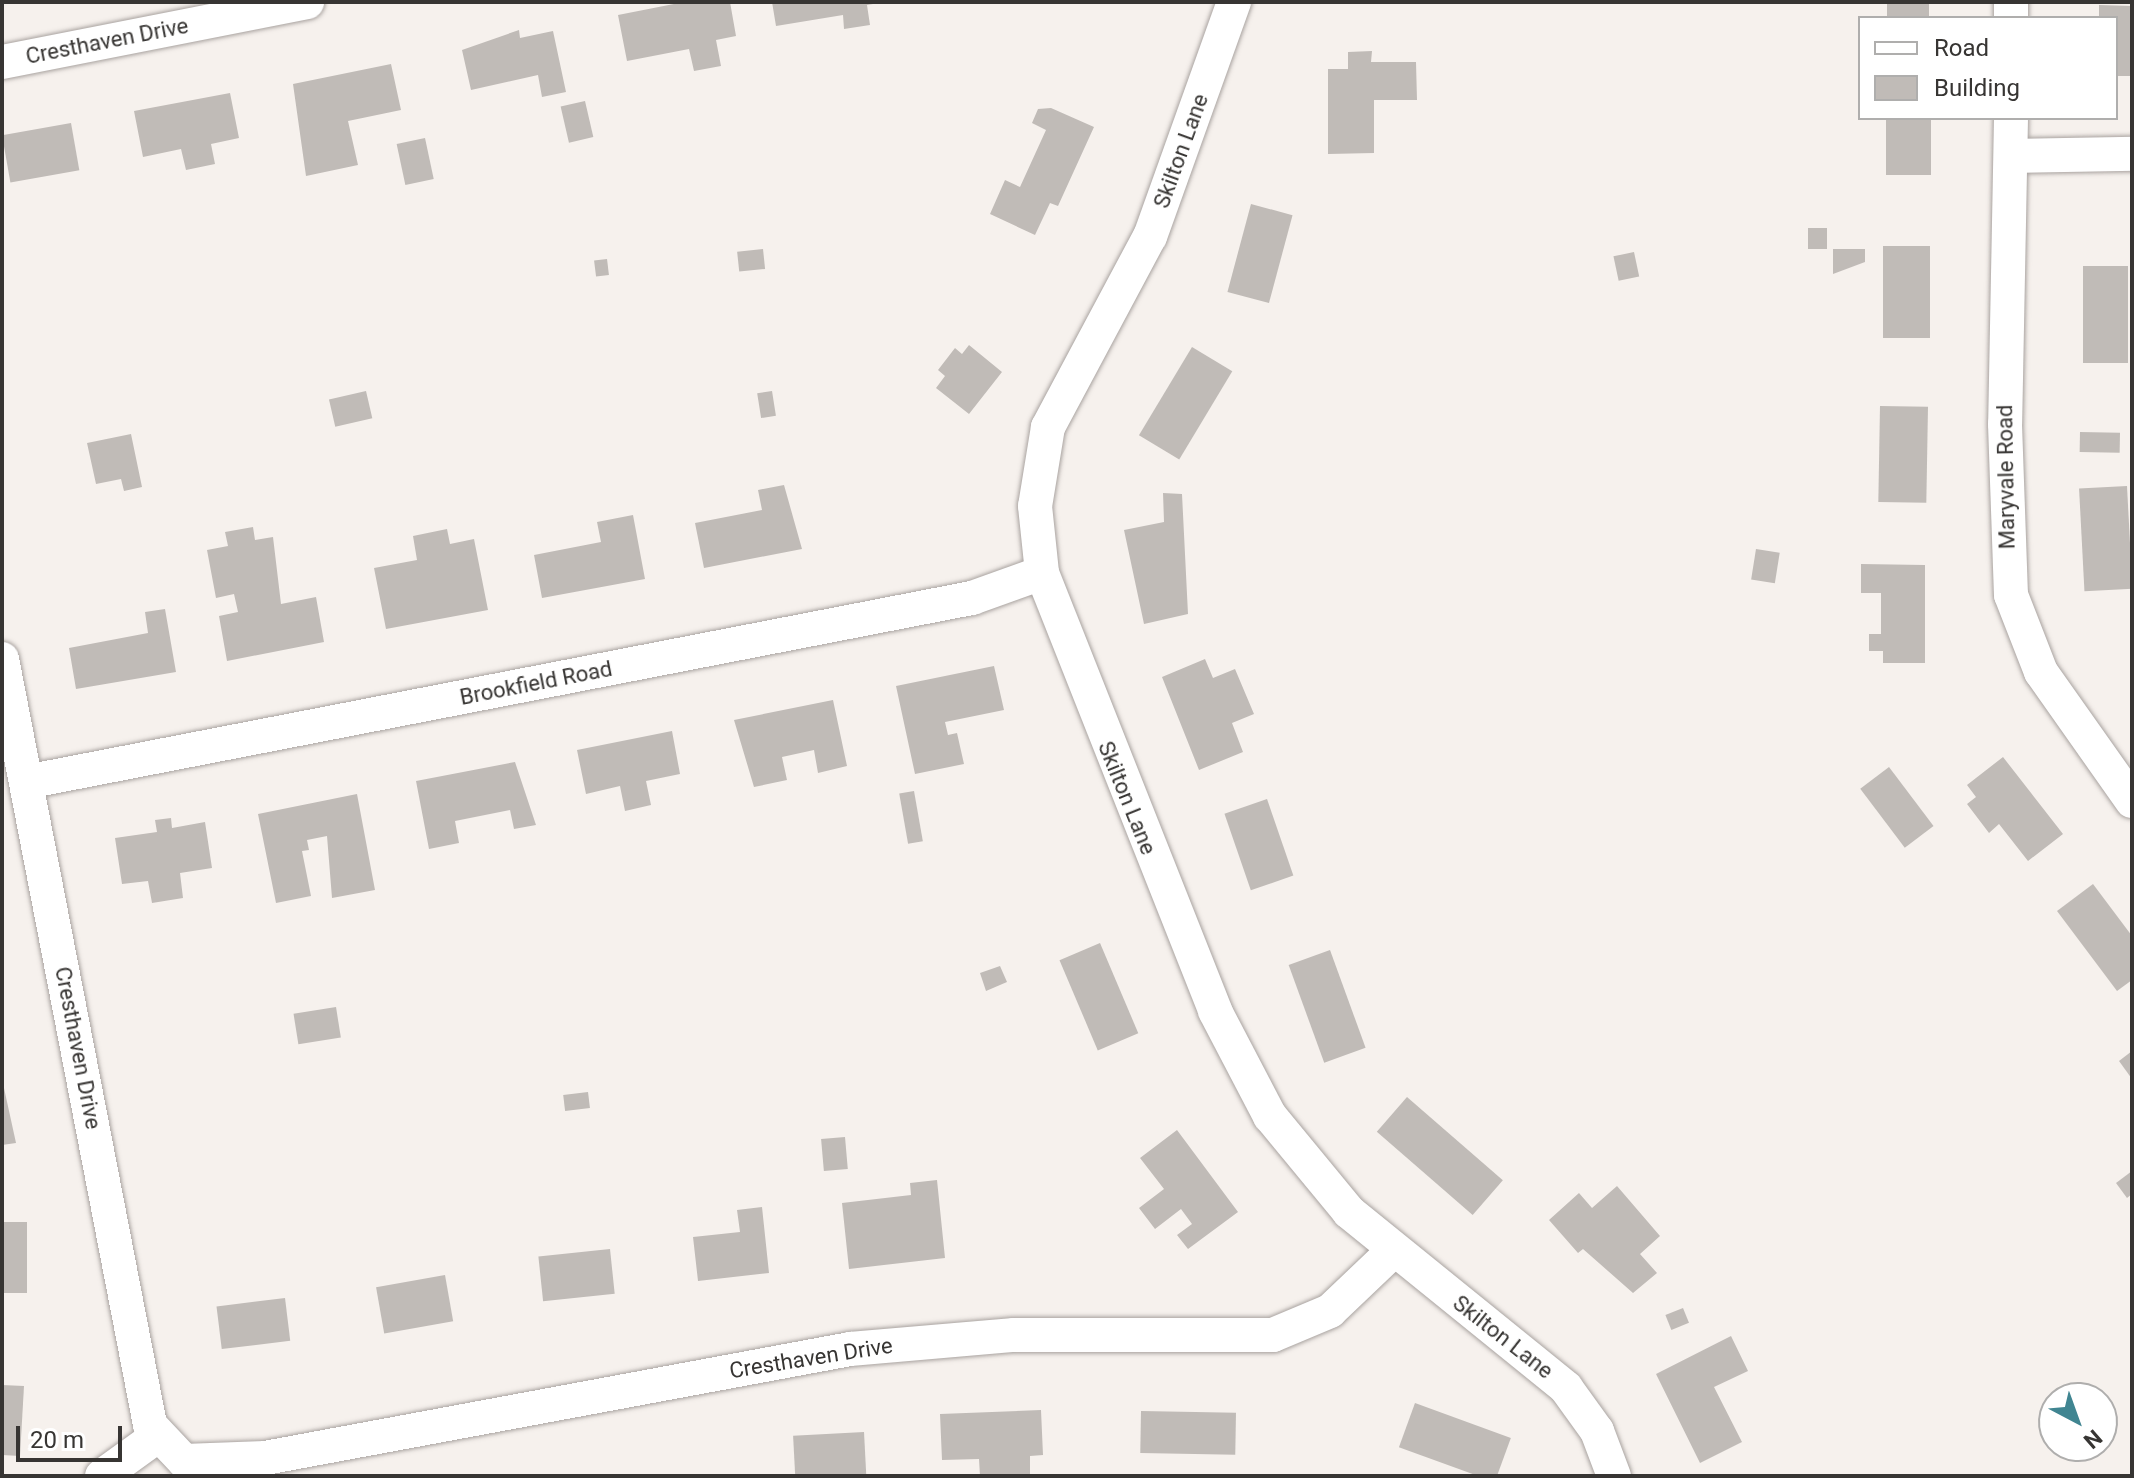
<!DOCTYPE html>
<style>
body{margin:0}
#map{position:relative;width:2134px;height:1478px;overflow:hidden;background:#f6f1ed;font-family:Roboto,sans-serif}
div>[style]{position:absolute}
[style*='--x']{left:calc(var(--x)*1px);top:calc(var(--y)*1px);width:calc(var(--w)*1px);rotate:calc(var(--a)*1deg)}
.building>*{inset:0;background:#c0bbb7;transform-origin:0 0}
.roads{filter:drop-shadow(0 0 2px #a9a3a0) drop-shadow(0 0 2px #a9a3a0)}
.minor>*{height:34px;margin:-17px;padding:0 17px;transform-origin:17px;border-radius:17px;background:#fff}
span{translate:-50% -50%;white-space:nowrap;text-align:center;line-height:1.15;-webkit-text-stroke:7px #fff;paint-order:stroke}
.street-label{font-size:22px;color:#373533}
.frame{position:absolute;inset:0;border:4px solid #373533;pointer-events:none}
.legend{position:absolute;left:1858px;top:16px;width:260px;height:104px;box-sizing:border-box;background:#fff;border:2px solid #afaead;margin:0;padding:10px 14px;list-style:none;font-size:24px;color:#373533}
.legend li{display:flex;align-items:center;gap:16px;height:40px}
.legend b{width:40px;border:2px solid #afaead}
.north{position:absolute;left:2038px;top:1382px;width:80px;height:80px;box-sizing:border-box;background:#fff;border:2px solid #afaead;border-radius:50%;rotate:139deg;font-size:22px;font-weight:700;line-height:32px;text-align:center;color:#373533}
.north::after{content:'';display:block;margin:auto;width:28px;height:36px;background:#408591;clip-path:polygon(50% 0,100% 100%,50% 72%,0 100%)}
.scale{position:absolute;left:16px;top:1426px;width:106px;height:36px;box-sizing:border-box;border:4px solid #373533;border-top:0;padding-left:10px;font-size:24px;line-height:28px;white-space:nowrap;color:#373533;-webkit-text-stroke:6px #fff;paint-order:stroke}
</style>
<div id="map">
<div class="building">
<div style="clip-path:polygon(684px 2px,730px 2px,736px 36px,716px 40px,721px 66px,694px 71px,689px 49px,627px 61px,618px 15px)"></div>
<div style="clip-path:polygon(772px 2px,872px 2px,873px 4px,867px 5px,870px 25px,844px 29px,843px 15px,776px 26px)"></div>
<div style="left:1887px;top:2px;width:42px;height:16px"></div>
<div style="clip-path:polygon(2099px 5px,2132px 6px,2132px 76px,2116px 76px,2116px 18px,2099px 18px)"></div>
<div style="clip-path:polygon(519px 30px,520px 38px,553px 31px,566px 92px,542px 97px,538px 75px,471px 90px,462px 50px)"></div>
<div style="clip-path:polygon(1372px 51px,1371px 62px,1416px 62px,1417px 100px,1374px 100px,1374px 153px,1328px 154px,1328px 69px,1348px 69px,1348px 52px)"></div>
<div style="clip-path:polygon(391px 64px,401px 110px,348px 121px,358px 165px,306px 176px,293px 84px)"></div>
<div style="clip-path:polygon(230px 93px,239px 138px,211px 144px,215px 164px,186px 170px,181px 149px,143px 157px,134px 111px)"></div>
<div style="left:585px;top:101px;width:37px;height:25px;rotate:77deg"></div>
<div style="clip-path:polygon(1051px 108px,1094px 127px,1058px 206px,1050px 203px,1035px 235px,990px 214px,1005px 180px,1020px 187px,1046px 130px,1032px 123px,1038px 109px)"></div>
<div style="left:1886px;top:118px;width:45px;height:57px"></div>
<div style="left:71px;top:123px;width:48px;height:70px;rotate:80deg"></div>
<div style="left:425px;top:138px;width:42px;height:29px;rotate:78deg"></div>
<div style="left:1251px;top:204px;width:43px;height:91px;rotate:15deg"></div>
<div style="left:1827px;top:228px;width:21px;height:19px;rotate:90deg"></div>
<div style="left:1883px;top:246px;width:47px;height:92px"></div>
<div style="left:763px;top:249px;width:20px;height:26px;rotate:84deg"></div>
<div style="clip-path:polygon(1833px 249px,1865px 249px,1865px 262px,1833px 274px)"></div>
<div style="left:1634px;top:252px;width:25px;height:21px;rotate:78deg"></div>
<div style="left:607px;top:259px;width:16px;height:13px;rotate:83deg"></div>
<div style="left:2083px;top:266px;width:45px;height:97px"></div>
<div style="clip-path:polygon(969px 345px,1002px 372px,969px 414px,936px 388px,945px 376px,938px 370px,955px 348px,962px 354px)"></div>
<div style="left:1192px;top:347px;width:47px;height:103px;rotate:31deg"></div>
<div style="left:366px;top:391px;width:28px;height:38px;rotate:77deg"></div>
<div style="left:772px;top:391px;width:25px;height:15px;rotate:81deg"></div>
<div style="left:1880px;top:406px;width:48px;height:96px;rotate:1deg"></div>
<div style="left:2080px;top:432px;width:40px;height:20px;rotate:1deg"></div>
<div style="clip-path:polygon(131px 434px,142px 487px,124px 491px,121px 479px,96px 484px,87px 443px)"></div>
<div style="clip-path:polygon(784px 485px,802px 549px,704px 568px,695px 523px,762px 510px,758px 490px)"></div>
<div style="left:2127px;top:486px;width:103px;height:48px;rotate:87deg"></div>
<div style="clip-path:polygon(1163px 493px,1182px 494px,1188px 614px,1144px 624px,1124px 530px,1164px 522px)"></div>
<div style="clip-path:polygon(633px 515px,645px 579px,542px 598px,534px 555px,601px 542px,597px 522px)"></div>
<div style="clip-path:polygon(253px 527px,255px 540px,273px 537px,281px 604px,316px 597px,324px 642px,227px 661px,219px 616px,238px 612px,234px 594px,216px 598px,207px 550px,228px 546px,225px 532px)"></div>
<div style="clip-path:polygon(447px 529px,450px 544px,474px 539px,488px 610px,386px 629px,374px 568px,417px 560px,413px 536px)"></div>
<div style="left:1756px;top:549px;width:24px;height:31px;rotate:9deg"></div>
<div style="clip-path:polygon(1861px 564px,1925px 565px,1925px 663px,1883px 663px,1883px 651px,1869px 651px,1869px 634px,1881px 634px,1881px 593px,1861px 593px)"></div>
<div style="clip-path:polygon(165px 609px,176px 672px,76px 689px,69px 648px,148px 633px,145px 612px)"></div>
<div style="clip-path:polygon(1205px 659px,1213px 678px,1235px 669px,1254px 714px,1232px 723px,1243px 752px,1199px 770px,1162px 677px)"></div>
<div style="clip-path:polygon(994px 666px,1004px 710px,945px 722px,948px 735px,957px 733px,964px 764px,915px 774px,896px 686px)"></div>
<div style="clip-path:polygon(833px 700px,847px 766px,818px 773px,814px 750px,782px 757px,787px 780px,754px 787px,734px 720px)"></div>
<div style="clip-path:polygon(672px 731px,680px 774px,646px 781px,651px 805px,625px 811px,620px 786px,586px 794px,577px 750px)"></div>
<div style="clip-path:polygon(2003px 757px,2063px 834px,2028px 861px,1999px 824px,1989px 833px,1967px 804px,1976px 797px,1967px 785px)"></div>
<div style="clip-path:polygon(515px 762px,536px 825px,514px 829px,510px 810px,455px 821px,459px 843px,429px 849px,416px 781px)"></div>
<div style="left:1889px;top:767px;width:74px;height:36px;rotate:53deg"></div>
<div style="left:914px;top:791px;width:51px;height:15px;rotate:80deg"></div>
<div style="clip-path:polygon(357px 794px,375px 890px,332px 898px,327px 836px,307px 840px,309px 850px,302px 851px,311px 896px,276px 903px,258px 814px)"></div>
<div style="left:1267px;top:799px;width:81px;height:45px;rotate:71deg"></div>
<div style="clip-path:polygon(171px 818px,172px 828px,205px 822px,212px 868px,180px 873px,183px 898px,152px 903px,148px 881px,122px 884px,115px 838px,157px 832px,155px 820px)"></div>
<div style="clip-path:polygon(2093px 884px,2132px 936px,2132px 980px,2117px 991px,2057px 911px)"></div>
<div style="left:1100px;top:943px;width:98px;height:44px;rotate:67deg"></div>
<div style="left:1330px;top:950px;width:104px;height:44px;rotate:70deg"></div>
<div style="clip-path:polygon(1000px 966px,1007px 982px,986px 991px,980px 973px)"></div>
<div style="left:336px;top:1007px;width:31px;height:43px;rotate:81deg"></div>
<div style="clip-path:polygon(2132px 1051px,2132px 1079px,2119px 1061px)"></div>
<div style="clip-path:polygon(2px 1079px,16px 1143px,2px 1145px)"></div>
<div style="left:588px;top:1092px;width:16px;height:25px;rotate:83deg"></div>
<div style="left:1407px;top:1097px;width:127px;height:46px;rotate:41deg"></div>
<div style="clip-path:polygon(1177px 1130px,1238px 1212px,1188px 1249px,1177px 1235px,1192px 1224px,1181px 1209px,1155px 1229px,1139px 1208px,1164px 1189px,1140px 1158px)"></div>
<div style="left:845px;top:1137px;width:32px;height:24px;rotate:85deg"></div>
<div style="clip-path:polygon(2132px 1171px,2132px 1194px,2127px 1198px,2116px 1183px)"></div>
<div style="clip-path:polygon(937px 1180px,945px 1258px,849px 1269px,842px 1203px,911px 1195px,910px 1183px)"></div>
<div style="clip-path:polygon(1617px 1186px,1660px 1236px,1640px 1254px,1657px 1273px,1633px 1293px,1583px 1249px,1578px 1253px,1549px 1220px,1579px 1193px,1592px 1208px)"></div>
<div style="clip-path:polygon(762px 1207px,769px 1273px,698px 1281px,693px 1237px,740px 1232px,737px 1210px)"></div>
<div style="left:2px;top:1222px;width:25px;height:71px"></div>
<div style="left:610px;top:1249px;width:45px;height:72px;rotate:84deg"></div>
<div style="left:445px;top:1275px;width:47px;height:70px;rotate:80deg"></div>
<div style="left:285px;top:1298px;width:43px;height:69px;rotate:83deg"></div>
<div style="left:1683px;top:1308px;width:16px;height:19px;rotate:68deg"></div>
<div style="clip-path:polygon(1731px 1336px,1748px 1371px,1714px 1387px,1742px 1442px,1700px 1463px,1656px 1374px)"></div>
<div style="clip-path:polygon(2px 1385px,24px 1386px,20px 1456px,2px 1455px)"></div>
<div style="left:1415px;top:1403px;width:102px;height:47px;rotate:20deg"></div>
<div style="clip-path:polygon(1041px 1410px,1043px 1455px,1030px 1456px,1030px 1476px,980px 1476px,979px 1459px,942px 1460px,940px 1414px)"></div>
<div style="left:1141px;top:1411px;width:95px;height:42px;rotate:1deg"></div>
<div style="left:864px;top:1432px;width:44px;height:71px;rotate:87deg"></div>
</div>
<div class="roads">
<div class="minor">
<div style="--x:1234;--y:2;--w:249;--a:109.7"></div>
<div style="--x:1150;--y:236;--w:217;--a:118.1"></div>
<div style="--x:1048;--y:427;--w:80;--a:99.3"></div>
<div style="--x:1035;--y:506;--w:67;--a:84"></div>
<div style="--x:1042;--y:573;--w:471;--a:68.4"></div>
<div style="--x:1215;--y:1011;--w:119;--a:62.4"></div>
<div style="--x:1270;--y:1116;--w:124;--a:50.5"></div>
<div style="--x:1349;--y:1212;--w:279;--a:39"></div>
<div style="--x:1566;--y:1388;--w:53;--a:54.2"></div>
<div style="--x:1597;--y:1431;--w:48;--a:69.3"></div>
<div style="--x:2011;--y:2;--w:16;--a:90"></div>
<div style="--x:2;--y:62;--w:311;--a:-11.1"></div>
<div style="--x:2011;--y:118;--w:306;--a:91.1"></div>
<div style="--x:2005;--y:424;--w:171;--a:88"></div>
<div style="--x:2011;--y:595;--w:83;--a:68.7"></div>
<div style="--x:2041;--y:672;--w:158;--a:54.8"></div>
<div style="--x:2012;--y:156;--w:120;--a:-1"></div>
<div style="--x:2;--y:659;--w:780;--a:79.06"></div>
<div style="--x:150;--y:1425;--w:50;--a:46.6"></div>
<div style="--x:184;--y:1461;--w:81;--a:-2.1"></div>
<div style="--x:265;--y:1458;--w:595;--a:-10.55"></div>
<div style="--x:850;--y:1349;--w:165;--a:-4.9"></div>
<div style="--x:1014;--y:1335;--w:259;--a:0"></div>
<div style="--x:1273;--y:1335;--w:62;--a:-22.8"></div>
<div style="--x:1330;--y:1311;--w:87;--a:-43.6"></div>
<div style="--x:26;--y:782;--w:964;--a:-11.01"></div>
<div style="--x:972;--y:598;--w:74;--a:-19.7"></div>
<div style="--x:102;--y:1476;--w:67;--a:-35.8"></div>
</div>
</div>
<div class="street-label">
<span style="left:107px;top:41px;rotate:-11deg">Cresthaven Drive</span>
<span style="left:1181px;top:151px;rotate:-70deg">Skilton Lane</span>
<span style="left:2006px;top:477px;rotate:-91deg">Maryvale Road</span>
<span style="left:536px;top:683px;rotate:-11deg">Brookfield Road</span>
<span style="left:1127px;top:798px;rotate:68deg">Skilton Lane</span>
<span style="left:78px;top:1048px;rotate:79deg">Cresthaven Drive</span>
<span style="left:1503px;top:1337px;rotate:38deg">Skilton Lane</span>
<span style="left:811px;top:1358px;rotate:-9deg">Cresthaven Drive</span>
</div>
<div class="frame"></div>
<ul class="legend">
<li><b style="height:10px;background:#fff"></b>Road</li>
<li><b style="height:22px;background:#c0bbb7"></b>Building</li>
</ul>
<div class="north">N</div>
<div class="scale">20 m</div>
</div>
